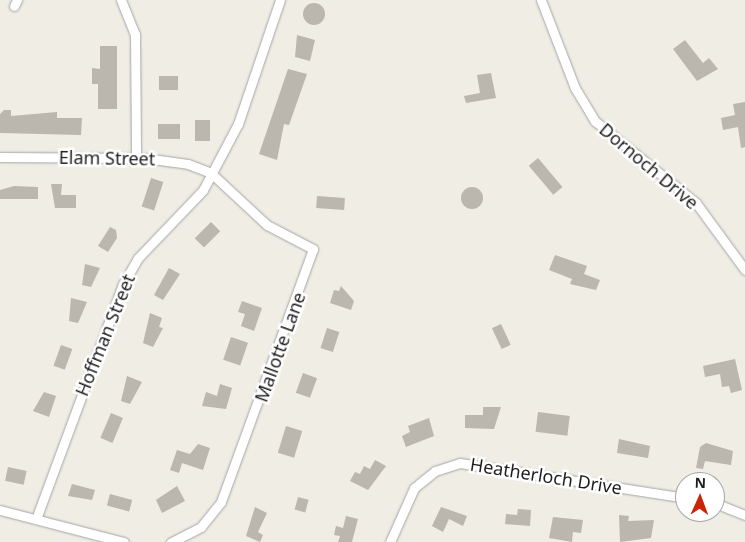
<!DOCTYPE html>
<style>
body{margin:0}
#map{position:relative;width:745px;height:542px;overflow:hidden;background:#efede4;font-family:"Noto Sans",sans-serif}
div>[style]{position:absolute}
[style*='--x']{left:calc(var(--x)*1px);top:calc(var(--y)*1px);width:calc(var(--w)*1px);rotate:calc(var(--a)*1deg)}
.building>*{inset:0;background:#bbb6ae;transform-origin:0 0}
.round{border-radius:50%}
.roads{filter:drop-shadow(0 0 1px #a5a5a5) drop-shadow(0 0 1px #a5a5a5)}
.street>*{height:9px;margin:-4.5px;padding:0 4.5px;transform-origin:4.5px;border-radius:4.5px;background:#fff}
span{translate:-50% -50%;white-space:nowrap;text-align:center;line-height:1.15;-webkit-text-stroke:5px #fff;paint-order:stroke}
.street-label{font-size:18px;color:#1e1e1e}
.north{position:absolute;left:675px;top:472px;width:50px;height:50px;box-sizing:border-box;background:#fff;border:1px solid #a5a5a5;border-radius:50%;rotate:2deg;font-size:14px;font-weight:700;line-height:20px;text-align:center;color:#1e1e1e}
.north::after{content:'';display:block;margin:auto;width:18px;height:22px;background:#c72506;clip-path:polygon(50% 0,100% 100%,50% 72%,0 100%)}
</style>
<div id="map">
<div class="building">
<div class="round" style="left:303px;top:3px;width:22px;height:22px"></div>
<div style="clip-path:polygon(297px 35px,315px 40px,310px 61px,295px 57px)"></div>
<div style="clip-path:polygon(685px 40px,703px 63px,709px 58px,718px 69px,697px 81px,673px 49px)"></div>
<div style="clip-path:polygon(100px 46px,117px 46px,117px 109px,98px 109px,98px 84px,92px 84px,92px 68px,100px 69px)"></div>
<div style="clip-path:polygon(288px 69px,307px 74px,289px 125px,284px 124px,277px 160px,259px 154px)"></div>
<div style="clip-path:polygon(491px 73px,496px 98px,466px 103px,464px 96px,480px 93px,477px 75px)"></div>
<div style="left:159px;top:76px;width:19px;height:14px"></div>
<div style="clip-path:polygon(745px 102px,745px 147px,741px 148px,738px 127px,723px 130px,721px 118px,735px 115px,733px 104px)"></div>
<div style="clip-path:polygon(4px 110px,11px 110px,11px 116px,57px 112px,57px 118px,82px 118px,81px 135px,0 133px,0 114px)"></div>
<div style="left:195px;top:120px;width:15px;height:21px"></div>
<div style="left:158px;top:124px;width:22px;height:15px"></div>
<div style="left:538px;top:158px;width:38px;height:12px;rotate:50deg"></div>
<div style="left:151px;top:178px;width:13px;height:30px;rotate:18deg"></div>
<div style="clip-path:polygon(51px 184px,62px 184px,61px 195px,76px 195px,76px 208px,55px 208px)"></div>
<div style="clip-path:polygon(14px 186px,38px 187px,38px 199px,0 199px,0 190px)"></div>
<div class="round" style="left:461px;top:187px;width:22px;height:22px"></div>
<div style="left:317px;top:196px;width:28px;height:12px;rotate:4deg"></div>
<div style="left:211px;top:222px;width:13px;height:23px;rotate:45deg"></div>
<div style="clip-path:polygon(110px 227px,116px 230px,117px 238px,108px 252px,98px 246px)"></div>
<div style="clip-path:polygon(555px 255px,587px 266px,584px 274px,600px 280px,596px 290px,570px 284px,572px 279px,549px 270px)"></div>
<div style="clip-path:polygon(85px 264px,100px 268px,91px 287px,82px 285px)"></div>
<div style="clip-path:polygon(169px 268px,180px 274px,163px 300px,154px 295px)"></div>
<div style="clip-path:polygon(341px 286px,354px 301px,351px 310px,330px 303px,334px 290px,339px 291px)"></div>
<div style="clip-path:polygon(71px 298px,87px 302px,78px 323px,69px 321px)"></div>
<div style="clip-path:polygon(242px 301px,262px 308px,254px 331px,241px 326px,245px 314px,238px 312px)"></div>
<div style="clip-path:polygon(150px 313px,162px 318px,159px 327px,163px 328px,153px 347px,143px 343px)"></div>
<div style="left:501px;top:324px;width:23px;height:10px;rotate:65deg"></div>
<div style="left:327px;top:328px;width:13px;height:21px;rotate:18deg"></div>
<div style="left:231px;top:337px;width:18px;height:24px;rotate:19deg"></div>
<div style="left:61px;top:345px;width:12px;height:22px;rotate:20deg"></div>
<div style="clip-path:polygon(735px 359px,742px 390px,731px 393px,729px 386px,722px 387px,720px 374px,705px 377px,703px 366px)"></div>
<div style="left:303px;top:373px;width:15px;height:21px;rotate:20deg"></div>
<div style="clip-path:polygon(127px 376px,142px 382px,130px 404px,121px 401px)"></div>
<div style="clip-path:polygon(220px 384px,232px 388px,226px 409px,202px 406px,206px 392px,217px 396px)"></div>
<div style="clip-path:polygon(44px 392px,56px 396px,49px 417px,33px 411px)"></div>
<div style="clip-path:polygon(483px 407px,501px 407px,494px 429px,465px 428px,465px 415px,483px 415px)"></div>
<div style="left:538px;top:412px;width:32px;height:20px;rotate:7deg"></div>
<div style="left:111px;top:413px;width:13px;height:27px;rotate:23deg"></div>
<div style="clip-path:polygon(429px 418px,434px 436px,406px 447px,402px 436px,410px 432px,408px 426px)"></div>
<div style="left:286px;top:426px;width:17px;height:28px;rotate:17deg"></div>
<div style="clip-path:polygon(619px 439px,650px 446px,648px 458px,617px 453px)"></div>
<div style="clip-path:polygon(706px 443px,733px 451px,731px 465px,705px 461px,703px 469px,696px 468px,700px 447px)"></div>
<div style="clip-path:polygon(198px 444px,210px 448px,203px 470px,182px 463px,179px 473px,170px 470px,177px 450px,190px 454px)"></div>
<div style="clip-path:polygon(375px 460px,386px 466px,368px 490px,350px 481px,355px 472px,360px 474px,364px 466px,370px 469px)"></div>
<div style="left:8px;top:467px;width:19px;height:14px;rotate:12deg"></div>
<div style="clip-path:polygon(72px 484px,95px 490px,92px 500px,68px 496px)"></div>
<div style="clip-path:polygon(177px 486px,185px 501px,162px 513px,156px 500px)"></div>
<div style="left:110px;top:494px;width:23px;height:12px;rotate:15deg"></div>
<div style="left:298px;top:497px;width:11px;height:13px;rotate:15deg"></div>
<div style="clip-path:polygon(255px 507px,267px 513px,258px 532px,263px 535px,260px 542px,246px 536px)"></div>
<div style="clip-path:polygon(441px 507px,467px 516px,463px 526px,449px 519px,443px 532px,432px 526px)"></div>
<div style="clip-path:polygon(518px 509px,531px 510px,530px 526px,505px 524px,506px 514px,517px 515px)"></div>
<div style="clip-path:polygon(619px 515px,629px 516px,628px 521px,654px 520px,651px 538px,620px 542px)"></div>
<div style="clip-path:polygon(346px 516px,358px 519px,352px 542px,338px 542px,340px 536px,334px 535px,336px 526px,343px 528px)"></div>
<div style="clip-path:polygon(553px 517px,583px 520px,581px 533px,573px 532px,572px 542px,549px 538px)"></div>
</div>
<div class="roads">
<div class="street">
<div style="--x:121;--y:0;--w:37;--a:68"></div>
<div style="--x:135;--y:34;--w:124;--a:89.5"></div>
<div style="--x:541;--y:0;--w:94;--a:68.9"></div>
<div style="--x:575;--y:88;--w:39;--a:59"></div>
<div style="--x:595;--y:121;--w:130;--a:39.1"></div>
<div style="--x:696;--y:203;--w:83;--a:53.8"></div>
<div style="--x:14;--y:6;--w:7;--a:-63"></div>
<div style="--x:0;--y:157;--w:145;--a:0.4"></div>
<div style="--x:145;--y:158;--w:43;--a:7.9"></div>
<div style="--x:188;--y:164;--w:25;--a:21"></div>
<div style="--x:211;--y:173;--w:76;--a:42.9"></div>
<div style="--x:267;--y:225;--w:52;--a:27.6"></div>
<div style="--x:313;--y:249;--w:269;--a:110"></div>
<div style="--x:221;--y:502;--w:32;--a:129"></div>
<div style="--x:201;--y:527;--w:34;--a:153"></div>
<div style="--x:715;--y:503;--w:32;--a:22"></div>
<div style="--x:0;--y:510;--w:128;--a:14.5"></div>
<div style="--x:36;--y:519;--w:251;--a:-69.7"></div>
<div style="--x:123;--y:284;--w:30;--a:-60"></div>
<div style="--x:138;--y:258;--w:94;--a:-46.3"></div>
<div style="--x:203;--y:190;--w:75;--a:-62.1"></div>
<div style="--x:238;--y:124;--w:131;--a:-71.3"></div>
<div style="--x:390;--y:542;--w:59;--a:-66"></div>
<div style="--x:414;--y:488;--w:27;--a:-39"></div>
<div style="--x:435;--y:471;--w:26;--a:-18"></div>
<div style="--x:460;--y:463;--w:228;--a:8.8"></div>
</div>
</div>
<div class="street-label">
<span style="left:107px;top:158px;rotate:1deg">Elam Street</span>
<span style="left:649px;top:166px;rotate:40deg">Dornoch Drive</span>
<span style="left:105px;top:335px;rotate:-68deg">Hoffman Street</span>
<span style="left:280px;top:347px;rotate:-70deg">Mallotte Lane</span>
<span style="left:546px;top:476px;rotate:9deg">Heatherloch Drive</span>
</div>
<div class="north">N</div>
</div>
